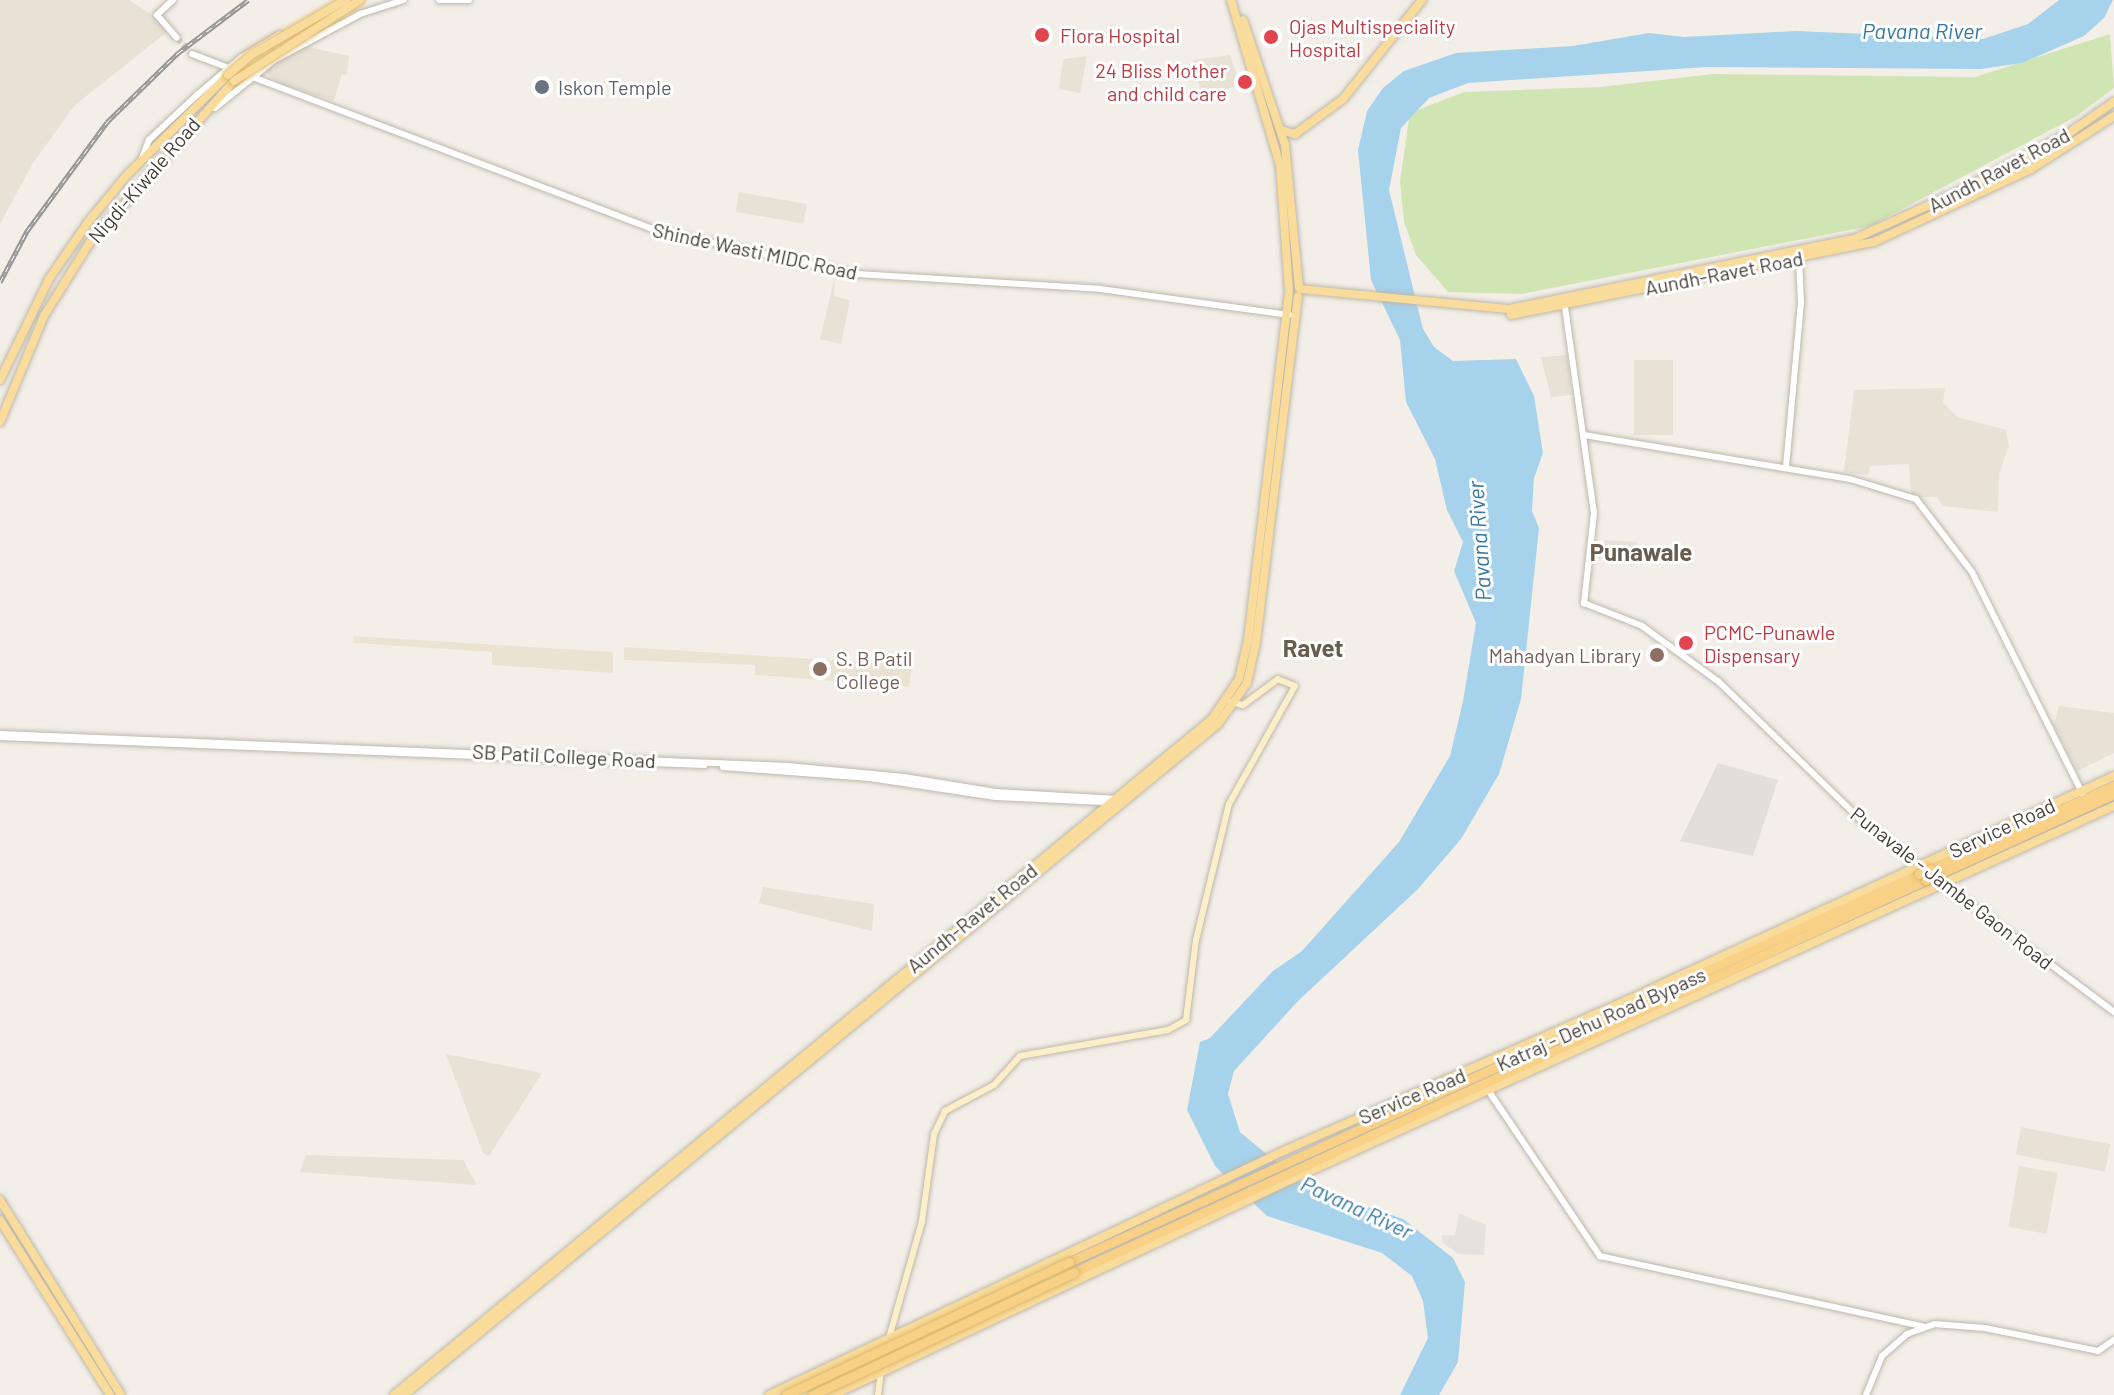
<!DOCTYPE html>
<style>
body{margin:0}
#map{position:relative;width:2114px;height:1395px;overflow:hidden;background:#f3efe8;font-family:Barlow,sans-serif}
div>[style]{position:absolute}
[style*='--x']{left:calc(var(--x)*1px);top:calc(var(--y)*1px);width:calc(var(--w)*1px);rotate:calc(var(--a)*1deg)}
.residential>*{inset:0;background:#e7e1d6;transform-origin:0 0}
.industrial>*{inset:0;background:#e2ded9}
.education>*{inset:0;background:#ebe3d2}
.green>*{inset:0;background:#d0e5b3}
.parking>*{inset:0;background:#e4e2df}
.water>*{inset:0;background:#a7d2ec}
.tertiary-tunnel>*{height:6px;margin-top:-3px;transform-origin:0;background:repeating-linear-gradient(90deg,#d0ccc5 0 6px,transparent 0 9px)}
.roads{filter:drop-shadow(0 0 2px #beb7ab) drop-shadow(0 0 2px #beb7ab)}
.tertiary>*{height:6px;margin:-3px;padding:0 3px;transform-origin:3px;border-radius:3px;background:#fff}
.secondary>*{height:6px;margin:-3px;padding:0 3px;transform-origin:3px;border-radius:3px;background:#fceec9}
.primary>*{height:8px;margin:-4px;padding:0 4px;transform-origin:4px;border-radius:4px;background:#f9db9b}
.trunk>*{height:9px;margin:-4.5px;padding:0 4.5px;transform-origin:4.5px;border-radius:4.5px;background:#f8d086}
.rail>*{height:5px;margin-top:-2.5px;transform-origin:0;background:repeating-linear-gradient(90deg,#fff 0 6px,#969696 0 12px);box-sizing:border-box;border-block:2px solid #969696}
.bridges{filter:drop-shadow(0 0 2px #ddb76b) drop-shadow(0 0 2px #ddb76b)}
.primary-bridge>*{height:8px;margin:-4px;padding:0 4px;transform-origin:4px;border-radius:4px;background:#f9db9b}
.trunk-bridge>*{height:9px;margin:-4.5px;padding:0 4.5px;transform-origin:4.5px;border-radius:4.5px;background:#f8d086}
.dots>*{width:22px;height:22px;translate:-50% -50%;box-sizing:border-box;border:4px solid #fff;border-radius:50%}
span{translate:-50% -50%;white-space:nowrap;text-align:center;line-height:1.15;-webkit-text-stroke:6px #fff;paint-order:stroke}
.health-label{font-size:20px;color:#be3a42}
.left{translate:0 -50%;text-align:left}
.right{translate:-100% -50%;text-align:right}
.worship-label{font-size:20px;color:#5b616d}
.street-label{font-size:20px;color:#463f37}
.education-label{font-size:20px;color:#785e54}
.water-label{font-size:22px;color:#3479a4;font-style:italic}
.quarter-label{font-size:24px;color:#685d4f;font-weight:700}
</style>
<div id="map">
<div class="residential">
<div style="clip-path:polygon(0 0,129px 0,172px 28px,75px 105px,33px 163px,0 224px)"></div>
<div style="clip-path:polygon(304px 46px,349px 56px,347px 75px,342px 74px,334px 101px,277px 83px,264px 70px)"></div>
<div style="clip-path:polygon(1230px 55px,1241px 86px,1201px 93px,1193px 60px)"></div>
<div style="clip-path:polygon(1087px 56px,1080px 93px,1059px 89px,1063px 59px)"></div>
<div style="left:739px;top:192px;width:69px;height:20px;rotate:10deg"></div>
<div style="clip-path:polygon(835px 276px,834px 296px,850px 300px,841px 344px,820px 339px)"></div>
<div style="clip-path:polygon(1567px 355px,1571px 395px,1551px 397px,1541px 357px)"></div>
<div style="left:1634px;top:360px;width:39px;height:75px"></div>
<div style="clip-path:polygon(1945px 388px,1943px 403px,1957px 417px,2006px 430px,2009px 446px,1999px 473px,1998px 512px,1943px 506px,1937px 497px,1916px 497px,1911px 494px,1909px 464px,1870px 466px,1868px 475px,1844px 472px,1854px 390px)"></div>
<div style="clip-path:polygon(1605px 540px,1637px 542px,1636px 553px,1646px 557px,1640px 556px,1638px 565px,1595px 558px)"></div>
<div style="clip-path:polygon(2059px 706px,2114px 713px,2114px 753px,2077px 771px,2054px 725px)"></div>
<div style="clip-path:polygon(763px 887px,874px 904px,872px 931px,759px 903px)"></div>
<div style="clip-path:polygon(446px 1054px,542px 1073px,489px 1156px,483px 1153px)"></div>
<div style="left:2021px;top:1127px;width:91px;height:28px;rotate:11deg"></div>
<div style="clip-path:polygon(306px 1155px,463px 1160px,477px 1185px,300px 1172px)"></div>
<div style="left:2019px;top:1166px;width:39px;height:62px;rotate:10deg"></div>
</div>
<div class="industrial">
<div style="clip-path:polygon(1718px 763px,1778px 780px,1753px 856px,1680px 841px)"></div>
</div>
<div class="education">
<div style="clip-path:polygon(354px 636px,613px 652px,613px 673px,492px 665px,492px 652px,354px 643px)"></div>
<div style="clip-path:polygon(624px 647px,911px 665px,911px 673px,909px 687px,755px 675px,755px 665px,624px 660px)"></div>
</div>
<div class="green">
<div style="clip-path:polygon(2110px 34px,2114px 88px,2075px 117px,1870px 226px,1522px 294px,1448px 292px,1416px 255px,1404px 222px,1400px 181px,1410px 113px,1464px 92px,1600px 87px,1713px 74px,1975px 77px)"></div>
</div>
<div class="parking">
<div style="clip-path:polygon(1459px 1213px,1486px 1225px,1484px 1255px,1458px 1254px,1443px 1243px,1441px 1235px,1455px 1235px)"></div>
</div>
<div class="water">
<div style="clip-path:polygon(2059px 0,2113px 0,2104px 18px,2084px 36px,2022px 63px,1981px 69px,1707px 67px,1468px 83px,1429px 98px,1401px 128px,1389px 190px,1423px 329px,1434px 347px,1453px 361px,1516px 359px,1534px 396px,1543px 453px,1534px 478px,1532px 511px,1539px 528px,1521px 699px,1499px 774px,1461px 839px,1418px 889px,1298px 1001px,1234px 1071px,1228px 1094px,1240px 1132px,1304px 1185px,1403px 1219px,1453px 1258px,1465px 1282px,1458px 1362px,1439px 1395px,1400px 1395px,1428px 1338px,1423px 1301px,1412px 1276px,1382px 1253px,1267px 1216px,1215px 1166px,1187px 1110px,1200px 1042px,1210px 1038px,1273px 971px,1302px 951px,1399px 842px,1450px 756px,1463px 701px,1476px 623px,1454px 571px,1463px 542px,1447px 510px,1435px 459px,1406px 402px,1400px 340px,1371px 280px,1358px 150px,1367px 111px,1383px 88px,1404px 71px,1456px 53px,1573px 46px,1649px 33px,1684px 37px,1796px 31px,1983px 39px,2028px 24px)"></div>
</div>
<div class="tertiary-tunnel">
<div style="--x:177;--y:38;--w:22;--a:47"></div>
</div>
<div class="roads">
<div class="tertiary">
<div style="--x:173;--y:0;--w:22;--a:137"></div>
<div style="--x:157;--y:15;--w:30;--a:49"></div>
<div style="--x:439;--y:0;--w:30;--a:0"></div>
<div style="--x:192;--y:54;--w:499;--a:20.8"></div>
<div style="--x:659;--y:231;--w:203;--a:12.3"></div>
<div style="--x:857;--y:274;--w:243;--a:3.5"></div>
<div style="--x:1100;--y:289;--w:191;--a:7.8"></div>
<div style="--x:215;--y:108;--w:76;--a:-39.1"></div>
<div style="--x:274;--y:60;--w:98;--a:-28.1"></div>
<div style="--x:360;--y:14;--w:46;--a:-17.7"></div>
<div style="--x:142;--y:158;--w:19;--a:-69"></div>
<div style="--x:149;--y:140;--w:67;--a:-43.2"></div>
<div style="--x:198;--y:94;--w:57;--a:-40.1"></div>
<div style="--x:242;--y:57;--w:44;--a:-31.2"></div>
<div style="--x:1564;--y:300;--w:215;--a:82"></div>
<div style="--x:1594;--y:513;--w:91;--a:96.3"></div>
<div style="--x:1584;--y:603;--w:62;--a:21.6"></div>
<div style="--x:1642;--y:626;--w:95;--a:36"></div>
<div style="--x:1719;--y:682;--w:198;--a:44.2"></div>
<div style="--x:1861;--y:820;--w:78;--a:38.2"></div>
<div style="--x:1584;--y:435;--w:270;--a:9.4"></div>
<div style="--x:1850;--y:479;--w:69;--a:16.9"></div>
<div style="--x:1916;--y:499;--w:92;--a:52.5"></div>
<div style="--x:1972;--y:572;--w:249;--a:63.5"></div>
<div style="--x:1786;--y:467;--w:166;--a:-84.8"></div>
<div style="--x:1801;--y:302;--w:44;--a:-92.6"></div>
<div style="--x:0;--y:734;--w:789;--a:2.33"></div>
<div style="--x:788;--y:766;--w:117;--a:5.4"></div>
<div style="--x:904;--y:777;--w:93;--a:9.3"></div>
<div style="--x:996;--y:792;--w:121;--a:3.3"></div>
<div style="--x:0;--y:737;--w:705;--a:2.28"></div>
<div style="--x:723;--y:767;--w:147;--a:4.3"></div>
<div style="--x:870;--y:778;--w:127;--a:8.6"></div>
<div style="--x:996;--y:797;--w:108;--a:2.7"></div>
<div style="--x:1104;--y:802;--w:9;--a:27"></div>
<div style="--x:1931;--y:875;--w:229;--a:36.8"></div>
<div style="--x:1490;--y:1093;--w:197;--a:56"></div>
<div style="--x:1600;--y:1256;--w:330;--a:12.3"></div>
<div style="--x:1866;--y:1395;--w:42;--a:-67.7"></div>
<div style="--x:1882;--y:1356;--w:33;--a:-41"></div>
<div style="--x:1907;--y:1334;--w:29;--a:-20"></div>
<div style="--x:1934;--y:1324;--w:51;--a:4.5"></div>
<div style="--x:1985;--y:1328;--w:115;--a:11.5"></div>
<div style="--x:2098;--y:1351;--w:19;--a:-35"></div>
</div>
<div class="secondary">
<div style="--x:889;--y:1338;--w:122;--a:-74.2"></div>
<div style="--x:922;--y:1221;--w:88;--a:-82.1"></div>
<div style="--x:934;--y:1134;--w:25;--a:-64"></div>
<div style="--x:945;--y:1111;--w:55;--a:-28"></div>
<div style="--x:994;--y:1085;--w:39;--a:-48"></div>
<div style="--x:1020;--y:1056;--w:150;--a:-10"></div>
<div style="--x:1168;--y:1030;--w:21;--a:-29"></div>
<div style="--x:1186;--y:1020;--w:81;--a:-82.9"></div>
<div style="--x:1196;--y:940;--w:140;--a:-76.4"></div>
<div style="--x:1229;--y:804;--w:135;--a:-60.8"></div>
<div style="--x:1295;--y:686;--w:18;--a:-158"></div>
<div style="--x:1278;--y:679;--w:44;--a:143.4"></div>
<div style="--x:1243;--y:705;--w:13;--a:-167"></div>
<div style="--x:878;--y:1395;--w:48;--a:-82.9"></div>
</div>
<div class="primary">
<div style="--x:1231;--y:0;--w:172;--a:73.5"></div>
<div style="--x:1280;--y:165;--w:125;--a:85.9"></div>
<div style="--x:1243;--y:20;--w:132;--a:71.4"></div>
<div style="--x:1285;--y:145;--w:143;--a:84.4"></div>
<div style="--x:1281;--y:130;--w:15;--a:16"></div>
<div style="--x:1295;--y:134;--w:59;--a:-36.1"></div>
<div style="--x:1343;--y:99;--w:127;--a:-51.4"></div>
<div style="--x:1300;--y:289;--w:210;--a:5.5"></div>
<div style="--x:1509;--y:309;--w:352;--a:-11.5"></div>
<div style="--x:1854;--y:239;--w:112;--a:-24.3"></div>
<div style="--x:1956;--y:193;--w:128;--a:-28"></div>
<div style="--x:2069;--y:133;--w:55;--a:-34.6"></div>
<div style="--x:1511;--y:315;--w:370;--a:-11.4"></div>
<div style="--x:1874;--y:242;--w:173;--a:-24.9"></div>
<div style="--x:2031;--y:169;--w:98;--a:-32.6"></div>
<div style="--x:0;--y:380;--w:112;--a:-64.1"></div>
<div style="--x:49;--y:279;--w:70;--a:-55.4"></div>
<div style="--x:89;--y:221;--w:58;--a:-50.6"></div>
<div style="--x:126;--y:176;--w:144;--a:-44.7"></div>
<div style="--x:0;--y:422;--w:115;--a:-67.5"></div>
<div style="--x:44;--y:316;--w:87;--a:-58.1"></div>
<div style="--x:90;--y:242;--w:216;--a:-48.2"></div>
<div style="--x:0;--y:1200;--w:229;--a:58.2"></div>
<div style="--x:0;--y:1220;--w:207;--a:57.8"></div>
<div style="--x:394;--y:1395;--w:1061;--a:-39.57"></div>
<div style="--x:1212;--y:719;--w:48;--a:-56"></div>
<div style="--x:1239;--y:679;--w:39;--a:-77"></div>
<div style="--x:1248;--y:641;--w:349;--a:-83.3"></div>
<div style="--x:404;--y:1395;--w:1055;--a:-39.5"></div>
<div style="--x:1218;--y:724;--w:50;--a:-54.7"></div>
<div style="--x:1247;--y:683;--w:42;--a:-77.6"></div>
<div style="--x:1256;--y:642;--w:348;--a:-83.1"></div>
<div style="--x:769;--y:1395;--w:574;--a:-25.36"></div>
<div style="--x:1288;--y:1149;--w:390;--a:-23.7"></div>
<div style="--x:1645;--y:992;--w:516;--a:-24.73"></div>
<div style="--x:833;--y:1395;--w:517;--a:-25.18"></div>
<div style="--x:1301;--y:1175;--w:893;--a:-24.41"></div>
</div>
<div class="trunk">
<div style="--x:1930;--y:869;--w:202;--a:-24.5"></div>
<div style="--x:1937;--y:875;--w:195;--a:-24.6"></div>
<div style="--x:1069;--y:1262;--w:934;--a:-24.54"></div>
<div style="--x:1074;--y:1272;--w:938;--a:-24.71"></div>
</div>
</div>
<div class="rail">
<div style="--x:0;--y:282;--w:58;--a:-62.1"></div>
<div style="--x:27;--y:231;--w:135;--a:-53.7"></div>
<div style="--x:107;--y:122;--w:99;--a:-44.2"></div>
<div style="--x:178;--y:53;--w:88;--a:-37.1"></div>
</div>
<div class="bridges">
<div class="primary-bridge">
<div style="--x:228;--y:75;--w:30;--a:-41"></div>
<div style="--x:251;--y:55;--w:110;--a:-30.1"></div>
<div style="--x:234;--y:81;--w:150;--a:-32.7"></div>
</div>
<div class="trunk-bridge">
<div style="--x:1919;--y:874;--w:12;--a:-24"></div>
<div style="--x:1926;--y:880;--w:12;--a:-24"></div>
<div style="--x:786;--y:1395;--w:313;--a:-25.2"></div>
<div style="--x:812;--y:1395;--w:289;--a:-25.1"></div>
</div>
</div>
<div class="dots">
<div style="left:1042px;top:35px;background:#e0444e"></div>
<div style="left:1271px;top:37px;background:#e0444e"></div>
<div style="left:1245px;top:82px;background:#e0444e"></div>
<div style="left:542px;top:87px;background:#6b7280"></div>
<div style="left:1686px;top:643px;background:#e0444e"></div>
<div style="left:1657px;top:655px;background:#8d6e63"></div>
<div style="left:820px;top:669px;background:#8d6e63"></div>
</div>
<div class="health-label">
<span class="left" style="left:1289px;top:38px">Ojas Multispeciality<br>Hospital</span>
<span class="left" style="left:1060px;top:35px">Flora Hospital</span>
<span class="right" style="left:1227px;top:82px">24 Bliss Mother<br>and child care</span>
<span class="left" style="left:1704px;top:644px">PCMC-Punawle<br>Dispensary</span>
</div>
<div class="worship-label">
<span class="left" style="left:558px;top:87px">Iskon Temple</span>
</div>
<div class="street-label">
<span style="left:1999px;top:170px;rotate:-28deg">Aundh Ravet Road</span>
<span style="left:144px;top:180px;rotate:-49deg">Nigdi-Kiwale Road</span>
<span style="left:755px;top:251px;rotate:12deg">Shinde Wasti MIDC Road</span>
<span style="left:1724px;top:273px;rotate:-11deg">Aundh-Ravet Road</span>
<span style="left:564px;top:756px;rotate:3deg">SB Patil College Road</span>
<span style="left:2002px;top:828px;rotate:-25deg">Service Road</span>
<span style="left:1952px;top:888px;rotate:38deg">Punavale - Jambe Gaon Road</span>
<span style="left:972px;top:918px;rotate:-39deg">Aundh-Ravet Road</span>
<span style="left:1601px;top:1019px;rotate:-24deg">Katraj - Dehu Road Bypass</span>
<span style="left:1412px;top:1096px;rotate:-23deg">Service Road</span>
</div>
<div class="education-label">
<span class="right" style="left:1641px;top:655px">Mahadyan Library</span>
<span class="left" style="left:836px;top:670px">S. B Patil<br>College</span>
</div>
<div class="water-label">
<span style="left:1922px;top:31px">Pavana River</span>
<span style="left:1479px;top:541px;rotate:-94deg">Pavana River</span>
<span style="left:1357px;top:1207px;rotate:25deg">Pavana River</span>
</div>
<div class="quarter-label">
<span style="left:1641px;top:552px">Punawale</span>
<span style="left:1313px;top:648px">Ravet</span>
</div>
</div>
